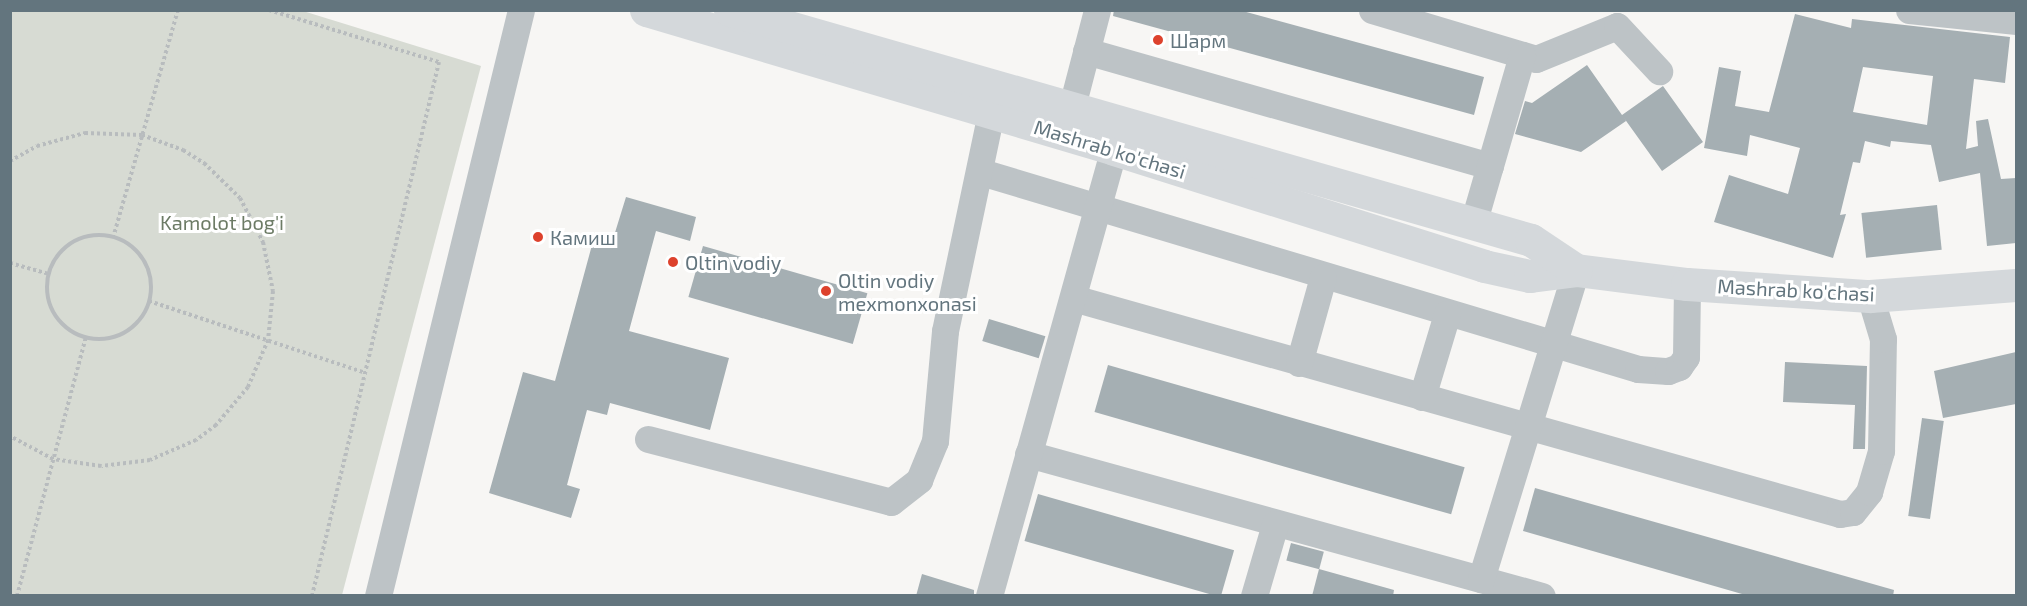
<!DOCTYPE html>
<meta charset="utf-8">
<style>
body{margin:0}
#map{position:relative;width:2027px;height:606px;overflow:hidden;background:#f7f6f4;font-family:"Exo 2",sans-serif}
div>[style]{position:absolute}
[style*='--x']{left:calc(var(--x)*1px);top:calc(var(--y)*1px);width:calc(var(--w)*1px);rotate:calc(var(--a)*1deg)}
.green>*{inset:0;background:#d7dbd3}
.building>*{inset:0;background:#a5afb3;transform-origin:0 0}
.path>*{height:4px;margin-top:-2px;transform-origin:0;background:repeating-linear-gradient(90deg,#b8bcbe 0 3px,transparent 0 6px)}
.path>.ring{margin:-2px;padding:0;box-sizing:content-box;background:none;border:4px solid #b8bcbe;border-radius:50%}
.minor>*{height:27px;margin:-13.5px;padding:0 13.5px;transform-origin:13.5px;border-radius:13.5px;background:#bdc3c6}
.major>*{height:33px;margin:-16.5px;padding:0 16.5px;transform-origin:16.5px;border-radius:16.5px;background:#d4d8db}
.dots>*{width:16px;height:16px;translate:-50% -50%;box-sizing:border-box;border:3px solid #fff;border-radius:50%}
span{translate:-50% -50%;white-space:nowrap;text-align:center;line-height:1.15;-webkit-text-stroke:6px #fff;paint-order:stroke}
.poi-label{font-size:20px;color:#63757e}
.left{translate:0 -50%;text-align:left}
.street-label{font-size:20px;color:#63757e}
.park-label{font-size:20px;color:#6c7b65}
.frame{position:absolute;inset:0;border:12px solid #63757e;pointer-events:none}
</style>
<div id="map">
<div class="green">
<div style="clip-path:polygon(10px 11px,303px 11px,481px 66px,342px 595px,11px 595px)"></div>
</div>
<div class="building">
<div style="clip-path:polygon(1114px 10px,1239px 10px,1484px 77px,1474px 115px,1113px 16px)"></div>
<div style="clip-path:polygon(evenodd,1795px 14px,1851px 28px,1852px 19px,2010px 37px,2005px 83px,1974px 79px,1966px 149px,1978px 146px,1976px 121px,1988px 119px,2001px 179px,2016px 178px,2016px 243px,1987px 246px,1980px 173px,1939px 182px,1931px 145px,1891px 141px,1890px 147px,1865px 141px,1860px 163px,1853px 162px,1840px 215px,1846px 214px,1833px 258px,1714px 222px,1729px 175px,1788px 194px,1800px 148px,1750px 135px,1747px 156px,1704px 148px,1719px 67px,1741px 71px,1735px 106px,1769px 112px,1795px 14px,1863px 67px,1933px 76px,1927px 125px,1853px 112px,1863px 67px)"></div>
<div style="clip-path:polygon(1587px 65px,1622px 115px,1663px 86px,1703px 142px,1662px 171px,1624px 118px,1626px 121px,1581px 152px,1515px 134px,1525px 101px,1532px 103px)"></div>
<div style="clip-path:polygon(626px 197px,696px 217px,690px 241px,656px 231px,629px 331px,729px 358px,710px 430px,610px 403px,607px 415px,587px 410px,567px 485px,580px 489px,571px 518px,489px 493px,523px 372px,555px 381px,595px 234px,613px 239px)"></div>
<div style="left:1937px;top:205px;width:45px;height:76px;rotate:84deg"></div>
<div style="left:703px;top:246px;width:171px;height:53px;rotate:16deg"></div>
<div style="left:989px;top:319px;width:59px;height:23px;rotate:17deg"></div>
<div style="clip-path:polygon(2016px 352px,2016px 404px,1943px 418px,1934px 371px)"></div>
<div style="clip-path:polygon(1785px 362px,1867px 366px,1865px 449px,1853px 449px,1855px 405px,1783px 402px)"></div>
<div style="left:1108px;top:365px;width:371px;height:49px;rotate:16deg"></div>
<div style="left:1922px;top:418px;width:22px;height:99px;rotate:8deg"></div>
<div style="clip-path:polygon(1535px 488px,1894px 590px,1893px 596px,1749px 596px,1523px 531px)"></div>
<div style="left:1038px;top:494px;width:204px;height:49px;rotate:16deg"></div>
<div style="left:1291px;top:543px;width:34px;height:18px;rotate:15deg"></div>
<div style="clip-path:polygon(1319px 569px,1394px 590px,1393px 596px,1312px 596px)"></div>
<div style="clip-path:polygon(922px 574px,974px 590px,974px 596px,916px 596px)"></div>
</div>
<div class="path">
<div style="--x:269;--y:10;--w:178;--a:17"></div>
<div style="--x:439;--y:62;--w:549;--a:103.38"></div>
<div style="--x:10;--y:161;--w:31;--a:-29"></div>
<div style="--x:37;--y:146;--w:50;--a:-15.2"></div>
<div style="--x:85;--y:133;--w:57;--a:2"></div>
<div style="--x:142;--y:135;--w:44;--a:20.1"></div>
<div style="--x:183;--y:150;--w:25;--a:32"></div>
<div style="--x:204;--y:163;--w:50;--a:44.2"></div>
<div style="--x:240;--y:198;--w:50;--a:62.4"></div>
<div style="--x:263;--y:242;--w:50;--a:78.5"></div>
<div style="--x:273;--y:291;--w:49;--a:95.8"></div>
<div style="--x:268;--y:340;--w:51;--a:113.1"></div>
<div style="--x:248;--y:387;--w:50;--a:130.1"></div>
<div style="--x:216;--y:425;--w:25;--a:143"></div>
<div style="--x:196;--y:440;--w:50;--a:156.5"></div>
<div style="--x:150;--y:460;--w:49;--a:173"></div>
<div style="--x:101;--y:466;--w:49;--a:-171.7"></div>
<div style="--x:53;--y:459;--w:49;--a:-151.9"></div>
<div class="ring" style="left:47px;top:235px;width:100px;height:100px"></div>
<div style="--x:113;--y:238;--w:237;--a:-74.1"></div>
<div style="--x:10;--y:263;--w:41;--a:15.8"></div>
<div style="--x:149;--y:301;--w:228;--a:18.4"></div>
<div style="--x:17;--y:596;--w:268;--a:-75.1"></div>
</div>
<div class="minor">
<div style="--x:1372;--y:10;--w:171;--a:16.6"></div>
<div style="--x:1536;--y:59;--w:87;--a:-22.2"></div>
<div style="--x:1617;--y:26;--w:62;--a:47"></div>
<div style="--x:1909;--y:10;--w:108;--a:5.9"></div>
<div style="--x:1086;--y:51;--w:420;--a:15.9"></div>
<div style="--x:1071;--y:110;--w:103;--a:-75.4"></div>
<div style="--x:981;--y:172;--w:686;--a:16.69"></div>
<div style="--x:1638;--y:369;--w:30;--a:4"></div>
<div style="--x:1668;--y:371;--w:12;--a:-20"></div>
<div style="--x:1679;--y:367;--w:12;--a:-55"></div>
<div style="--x:1686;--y:357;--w:73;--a:-89.2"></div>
<div style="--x:1473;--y:224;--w:176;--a:-73.8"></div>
<div style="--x:1073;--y:298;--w:797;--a:15.73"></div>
<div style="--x:1840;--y:514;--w:13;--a:-9"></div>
<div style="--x:1853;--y:512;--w:26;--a:-51"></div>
<div style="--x:1869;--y:492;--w:43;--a:-73.7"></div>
<div style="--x:1881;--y:451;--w:112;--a:-89"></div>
<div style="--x:1883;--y:339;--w:45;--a:-106.8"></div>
<div style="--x:1299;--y:363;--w:89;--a:-74.4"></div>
<div style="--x:1422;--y:397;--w:87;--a:-73.2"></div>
<div style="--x:648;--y:439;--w:251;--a:14.5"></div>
<div style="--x:891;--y:502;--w:36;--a:-38"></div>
<div style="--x:919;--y:480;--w:42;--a:-67.7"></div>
<div style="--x:935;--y:441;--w:110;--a:-84.8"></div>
<div style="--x:945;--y:331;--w:224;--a:-78.1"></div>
<div style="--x:1028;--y:454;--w:533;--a:15.44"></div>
<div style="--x:1481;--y:579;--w:323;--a:-72.9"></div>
<div style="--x:378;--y:596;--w:603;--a:-76.29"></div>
<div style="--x:989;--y:596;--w:464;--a:-74.4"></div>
<div style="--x:1254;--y:596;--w:75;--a:-73.7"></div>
</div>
<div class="major">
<div style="--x:646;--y:10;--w:488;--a:16.5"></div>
<div style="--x:1114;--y:149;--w:388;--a:17.5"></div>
<div style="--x:1484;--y:266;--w:47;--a:12.3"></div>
<div style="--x:1530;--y:276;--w:46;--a:-7.4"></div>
<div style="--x:1576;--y:270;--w:112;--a:7.2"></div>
<div style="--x:1687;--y:284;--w:183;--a:3.8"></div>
<div style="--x:1870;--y:296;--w:146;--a:-4.3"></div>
<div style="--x:730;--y:10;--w:833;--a:16.02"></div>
<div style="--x:1531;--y:240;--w:54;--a:33.7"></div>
</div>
<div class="dots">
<div style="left:1158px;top:40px;background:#dd422d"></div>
<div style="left:538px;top:237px;background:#dd422d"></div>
<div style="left:673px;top:262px;background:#dd422d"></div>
<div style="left:826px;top:291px;background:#dd422d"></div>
</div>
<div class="poi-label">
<span class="left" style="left:1170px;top:40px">Шарм</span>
<span class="left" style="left:550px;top:237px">Камиш</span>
<span class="left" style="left:685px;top:262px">Oltin vodiy</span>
<span class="left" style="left:838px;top:292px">Oltin vodiy<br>mexmonxonasi</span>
</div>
<div class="street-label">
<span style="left:1110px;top:149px;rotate:17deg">Mashrab ko'chasi</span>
<span style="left:1796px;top:290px;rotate:3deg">Mashrab ko'chasi</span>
</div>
<div class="park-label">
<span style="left:222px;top:222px">Kamolot bog'i</span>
</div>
<div class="frame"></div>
</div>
